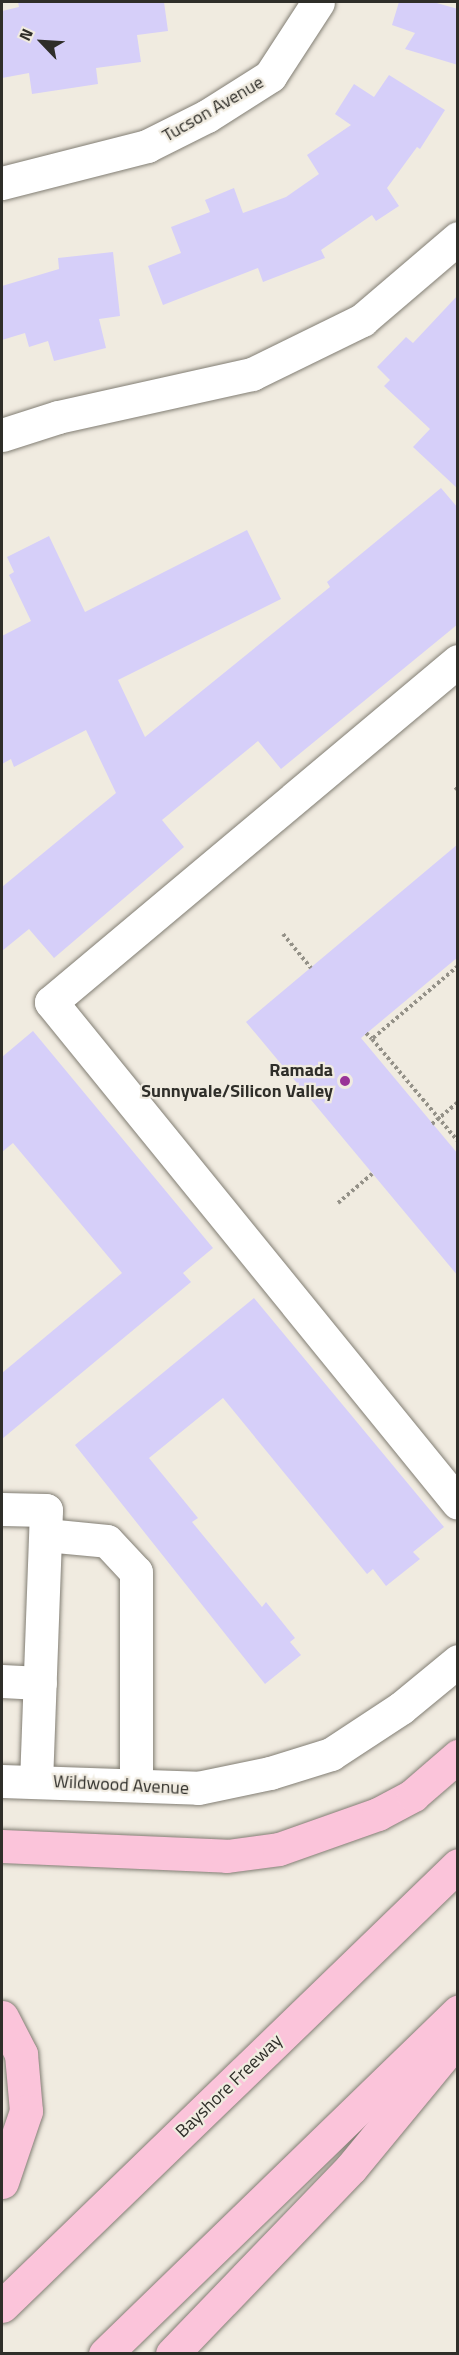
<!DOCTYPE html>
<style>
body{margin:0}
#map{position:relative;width:459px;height:2355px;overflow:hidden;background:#f0ebe0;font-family:"Titillium Web",sans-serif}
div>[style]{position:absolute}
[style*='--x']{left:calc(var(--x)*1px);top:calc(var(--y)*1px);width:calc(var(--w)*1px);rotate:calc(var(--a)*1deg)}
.building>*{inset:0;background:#d6cff9}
.path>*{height:4px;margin-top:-2px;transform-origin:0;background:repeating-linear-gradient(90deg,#949188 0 3px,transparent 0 6px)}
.roads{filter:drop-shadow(0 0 2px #827e74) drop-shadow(0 0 2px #827e74)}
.minor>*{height:33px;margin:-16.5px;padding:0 16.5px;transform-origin:16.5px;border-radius:16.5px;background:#fff}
.highway>*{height:33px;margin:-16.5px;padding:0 16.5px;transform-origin:16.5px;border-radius:16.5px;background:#fbc4da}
.dots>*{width:16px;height:16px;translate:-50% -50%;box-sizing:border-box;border:3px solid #f0ebe0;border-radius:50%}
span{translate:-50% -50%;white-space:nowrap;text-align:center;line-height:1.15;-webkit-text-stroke:4.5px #f0ebe0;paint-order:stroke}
.street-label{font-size:18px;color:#2f2e29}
.poi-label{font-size:18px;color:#2f2e29;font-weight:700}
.right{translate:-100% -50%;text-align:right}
.frame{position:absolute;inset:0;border:3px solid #2f2e29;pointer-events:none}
.north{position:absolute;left:12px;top:12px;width:60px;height:60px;-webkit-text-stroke:4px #f0ebe0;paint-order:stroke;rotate:295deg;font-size:16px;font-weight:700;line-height:24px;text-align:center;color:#2f2e29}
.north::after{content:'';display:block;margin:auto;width:21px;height:27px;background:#2f2e29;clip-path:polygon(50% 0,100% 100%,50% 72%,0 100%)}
</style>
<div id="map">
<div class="building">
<div style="clip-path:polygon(18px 2px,164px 2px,168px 31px,137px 35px,141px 62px,96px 68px,98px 84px,32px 94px,29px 73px,2px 78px,2px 11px,19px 7px)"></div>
<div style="clip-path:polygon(399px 2px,433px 2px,458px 9px,458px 65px,405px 49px,415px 33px,392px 25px)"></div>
<div style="clip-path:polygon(389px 75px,445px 110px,420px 149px,417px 147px,387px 188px,399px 206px,376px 221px,372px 215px,321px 250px,325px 258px,263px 282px,258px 268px,163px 305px,148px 266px,181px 253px,171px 227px,210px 212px,205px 200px,234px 188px,243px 213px,286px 197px,319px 174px,307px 155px,351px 125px,335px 114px,354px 84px,374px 97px)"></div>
<div style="clip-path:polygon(113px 252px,120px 316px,99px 319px,106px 348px,54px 361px,48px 341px,29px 347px,25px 333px,2px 340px,2px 286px,59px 269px,58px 258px)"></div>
<div style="clip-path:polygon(458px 295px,458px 489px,413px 447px,430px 429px,384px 386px,390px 380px,377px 367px,406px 337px,413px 343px)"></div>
<div style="clip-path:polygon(441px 488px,458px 508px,458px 624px,281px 769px,258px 741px,162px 820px,184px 847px,54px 958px,29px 929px,2px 951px,2px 887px,116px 793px,86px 730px,14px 767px,11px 759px,2px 764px,2px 636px,31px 621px,9px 575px,14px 572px,7px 557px,49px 536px,85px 612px,247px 530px,281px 599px,118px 680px,145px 737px,330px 587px,327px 582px)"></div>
<div style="clip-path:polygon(458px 844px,458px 957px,361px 1038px,458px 1154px,458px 1276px,246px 1022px)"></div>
<div style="clip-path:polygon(33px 1031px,213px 1248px,183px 1273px,191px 1282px,2px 1439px,2px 1373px,122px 1273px,13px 1143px,2px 1152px,2px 1057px)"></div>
<div style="clip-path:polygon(254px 1298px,444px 1527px,413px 1552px,420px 1559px,386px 1586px,373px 1569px,367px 1574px,223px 1398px,149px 1458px,198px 1518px,192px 1522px,262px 1607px,266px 1602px,295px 1638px,290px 1642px,301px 1655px,265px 1684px,75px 1445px)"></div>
</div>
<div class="path">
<div style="--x:455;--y:787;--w:4;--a:45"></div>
<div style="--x:283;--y:934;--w:44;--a:50.5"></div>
<div style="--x:458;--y:966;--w:113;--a:139.7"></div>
<div style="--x:372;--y:1039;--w:133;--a:49.9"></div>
<div style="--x:366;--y:1033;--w:8;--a:45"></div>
<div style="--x:432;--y:1124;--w:34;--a:-40"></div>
<div style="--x:338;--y:1203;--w:45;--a:-40.5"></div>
</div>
<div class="roads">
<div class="minor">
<div style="--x:2;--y:183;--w:150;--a:-14.3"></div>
<div style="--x:147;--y:146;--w:67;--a:-26.6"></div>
<div style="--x:207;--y:116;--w:75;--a:-32.4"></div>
<div style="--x:270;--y:76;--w:88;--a:-57"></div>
<div style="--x:2;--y:435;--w:59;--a:-17.8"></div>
<div style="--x:58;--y:417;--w:199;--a:-12.5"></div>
<div style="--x:252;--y:374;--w:123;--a:-26.1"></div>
<div style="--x:362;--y:320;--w:126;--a:-40.5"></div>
<div style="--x:458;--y:661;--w:531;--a:140.04"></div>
<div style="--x:51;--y:1002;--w:645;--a:50.91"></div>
<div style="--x:2;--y:1509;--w:44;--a:1.3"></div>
<div style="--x:46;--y:1510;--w:271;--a:92.1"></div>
<div style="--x:46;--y:1535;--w:61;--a:5.6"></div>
<div style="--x:107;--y:1541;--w:42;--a:46.9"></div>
<div style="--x:136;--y:1572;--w:213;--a:90"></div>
<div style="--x:2;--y:1681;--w:38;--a:3"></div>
<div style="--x:2;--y:1781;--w:196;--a:2"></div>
<div style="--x:198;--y:1788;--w:74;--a:-11.8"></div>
<div style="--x:270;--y:1773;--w:64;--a:-17.3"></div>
<div style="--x:331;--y:1754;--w:84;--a:-33.3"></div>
<div style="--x:401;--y:1708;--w:74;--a:-39.5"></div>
</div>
<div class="highway">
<div style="--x:2;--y:1846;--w:225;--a:2.5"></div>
<div style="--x:227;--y:1856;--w:52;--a:-7.7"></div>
<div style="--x:279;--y:1849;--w:105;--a:-19.5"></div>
<div style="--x:378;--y:1814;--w:40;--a:-28"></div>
<div style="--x:413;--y:1795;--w:60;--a:-40.9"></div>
<div style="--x:2;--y:2017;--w:42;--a:62.8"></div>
<div style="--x:21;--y:2054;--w:57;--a:85"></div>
<div style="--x:26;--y:2111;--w:75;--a:108.7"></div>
<div style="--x:2;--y:2306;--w:634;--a:-44.04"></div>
<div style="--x:105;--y:2354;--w:492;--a:-44.1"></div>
<div style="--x:172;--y:2354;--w:258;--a:-46.1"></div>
<div style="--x:351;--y:2168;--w:168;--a:-50.5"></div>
</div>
</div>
<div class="dots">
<div style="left:345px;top:1081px;background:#993397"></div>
</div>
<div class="street-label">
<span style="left:213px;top:109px;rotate:-30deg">Tucson Avenue</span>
<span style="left:121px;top:1785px;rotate:3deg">Wildwood Avenue</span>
<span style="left:229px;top:2086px;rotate:-44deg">Bayshore Freeway</span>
</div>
<div class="poi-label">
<span class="right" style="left:333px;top:1081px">Ramada<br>Sunnyvale/Silicon Valley</span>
</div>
<div class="frame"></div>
<div class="north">N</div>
</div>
